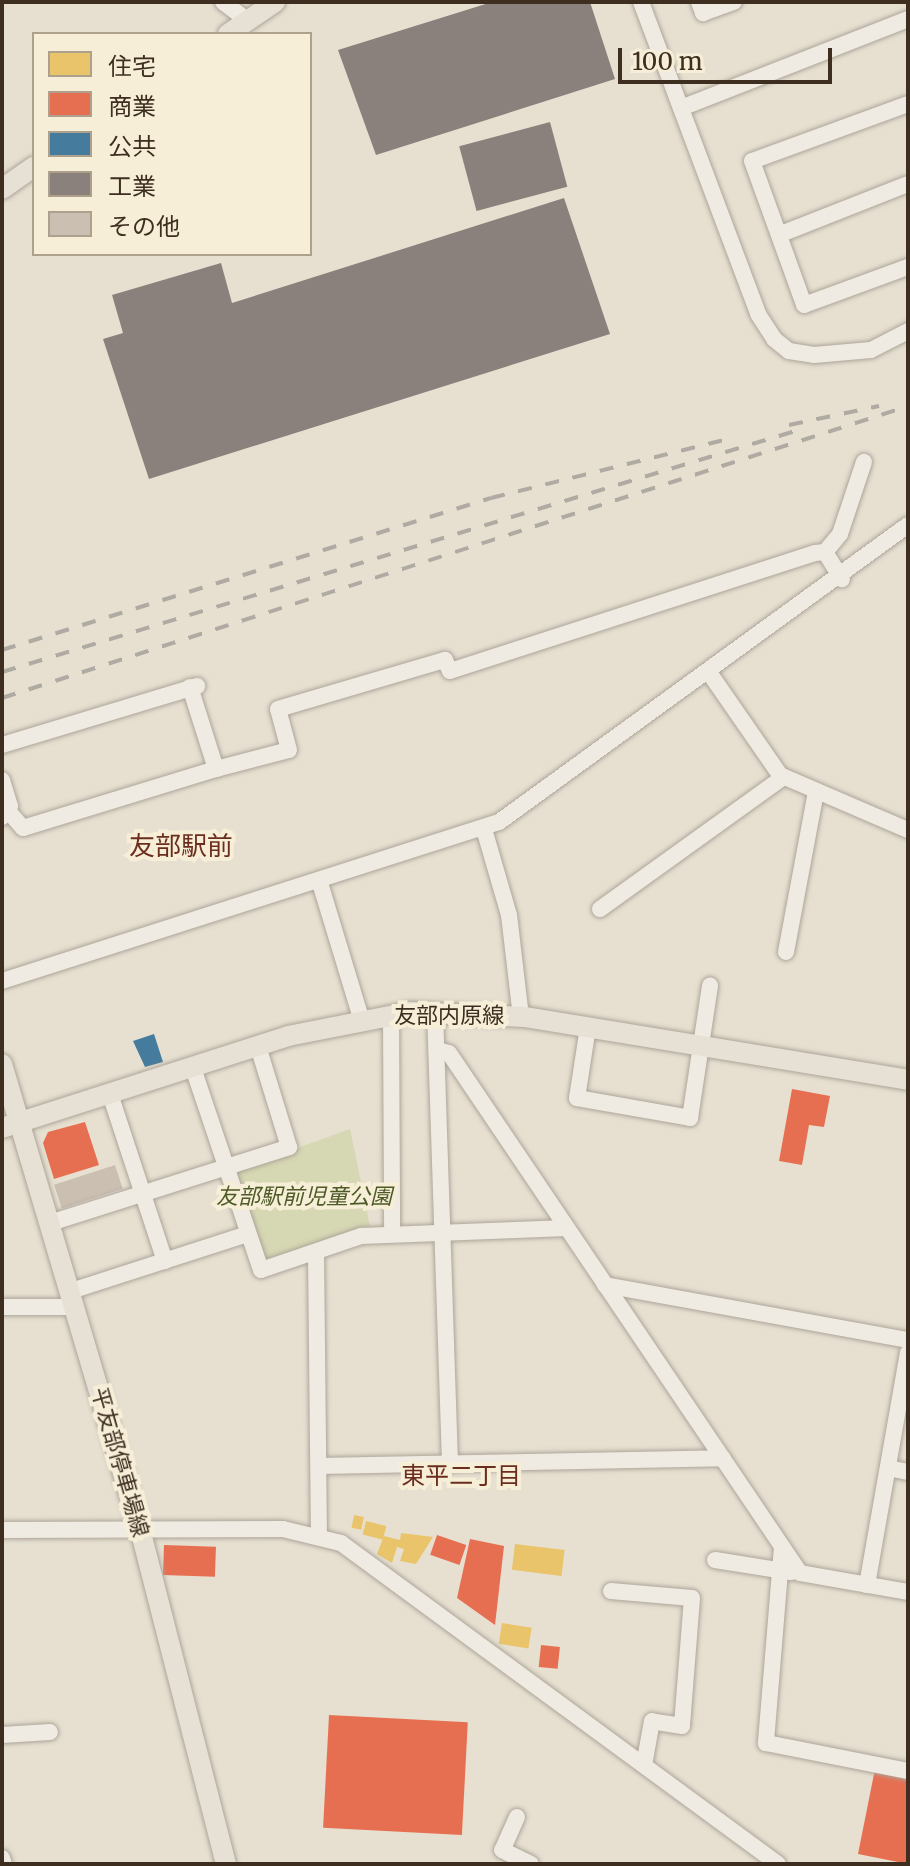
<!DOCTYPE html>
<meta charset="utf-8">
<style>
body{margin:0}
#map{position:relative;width:910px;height:1866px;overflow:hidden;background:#e7e0d1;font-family:Merriweather,"Noto Sans JP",serif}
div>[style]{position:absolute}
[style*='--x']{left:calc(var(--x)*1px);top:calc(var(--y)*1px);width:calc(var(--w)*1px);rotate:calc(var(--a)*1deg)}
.green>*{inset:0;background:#d6d7b3}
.homes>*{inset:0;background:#e9c46a;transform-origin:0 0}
.shops>*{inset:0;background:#e76f51;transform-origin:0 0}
.public>*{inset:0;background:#457b9d}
.industry>*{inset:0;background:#8a817c;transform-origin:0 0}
.building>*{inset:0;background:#cbbfb2;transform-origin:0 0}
.roads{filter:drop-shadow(0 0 2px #ada599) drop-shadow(0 0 2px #ada599)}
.minor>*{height:16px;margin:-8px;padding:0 8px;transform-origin:8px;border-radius:8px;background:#efebe3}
.major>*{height:20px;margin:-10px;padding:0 10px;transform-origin:10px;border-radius:10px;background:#e6e1d4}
.rail>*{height:4px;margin-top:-2px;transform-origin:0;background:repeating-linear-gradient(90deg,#afaaa2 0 14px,transparent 0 28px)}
span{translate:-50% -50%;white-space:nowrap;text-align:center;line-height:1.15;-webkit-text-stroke:8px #f7eed8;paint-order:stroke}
.street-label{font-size:22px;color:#3d2e20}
.park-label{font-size:22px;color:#4d5a26;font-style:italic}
.neighbourhood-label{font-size:24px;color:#6b2e1e}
.quarter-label{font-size:26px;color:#6b2e1e}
.frame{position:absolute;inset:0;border:4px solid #3d2e20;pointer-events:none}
.legend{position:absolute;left:32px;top:32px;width:280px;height:224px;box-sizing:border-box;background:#f7eed8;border:2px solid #ada18e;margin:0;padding:10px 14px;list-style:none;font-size:24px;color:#3d2e20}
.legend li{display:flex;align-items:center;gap:16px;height:40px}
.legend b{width:40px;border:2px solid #ada18e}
.scale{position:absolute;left:618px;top:48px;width:214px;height:36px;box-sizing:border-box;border:4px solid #3d2e20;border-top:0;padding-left:10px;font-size:24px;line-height:28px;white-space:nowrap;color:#3d2e20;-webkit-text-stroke:6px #f7eed8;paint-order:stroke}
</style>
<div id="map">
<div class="green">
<div style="clip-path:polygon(350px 1129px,370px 1226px,265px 1260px,234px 1171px)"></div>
</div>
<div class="homes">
<div style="left:354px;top:1515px;width:10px;height:13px;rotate:11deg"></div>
<div style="left:366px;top:1521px;width:21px;height:14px;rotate:14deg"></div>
<div style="clip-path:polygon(401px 1533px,433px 1537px,416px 1564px,400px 1561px,404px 1549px,397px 1547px,392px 1563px,377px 1554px,384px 1536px,400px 1540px)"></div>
<div style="left:515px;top:1544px;width:50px;height:26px;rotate:7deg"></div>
<div style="left:502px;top:1623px;width:30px;height:21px;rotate:9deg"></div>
</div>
<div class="shops">
<div style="clip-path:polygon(792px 1089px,830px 1096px,824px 1127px,809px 1125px,802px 1165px,779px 1161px)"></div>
<div style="clip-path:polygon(85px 1122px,99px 1165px,54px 1179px,43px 1143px,48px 1132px)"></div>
<div style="left:437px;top:1535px;width:31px;height:21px;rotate:19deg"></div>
<div style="clip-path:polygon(470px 1539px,504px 1546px,495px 1625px,457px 1598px)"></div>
<div style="left:164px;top:1545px;width:52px;height:30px;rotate:2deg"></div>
<div style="left:541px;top:1645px;width:19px;height:22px;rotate:6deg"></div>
<div style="left:329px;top:1715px;width:139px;height:113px;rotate:3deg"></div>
<div style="clip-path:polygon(875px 1769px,908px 1775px,908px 1864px,858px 1854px)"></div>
</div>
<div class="public">
<div style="clip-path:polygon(154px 1034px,163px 1062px,145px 1067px,133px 1041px)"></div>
</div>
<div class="industry">
<div style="clip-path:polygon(492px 2px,590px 2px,615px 79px,376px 155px,338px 50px)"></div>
<div style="left:550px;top:122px;width:67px;height:94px;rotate:75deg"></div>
<div style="clip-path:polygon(564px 198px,610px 334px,149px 479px,103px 339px,123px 333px,112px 295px,221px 263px,232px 303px)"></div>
</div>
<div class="building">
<div style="left:115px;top:1165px;width:25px;height:64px;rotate:72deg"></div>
</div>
<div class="roads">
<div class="minor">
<div style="--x:223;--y:2;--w:31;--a:37"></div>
<div style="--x:641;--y:2;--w:333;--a:69.4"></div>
<div style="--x:758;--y:314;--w:30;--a:57"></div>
<div style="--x:774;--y:339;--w:19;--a:39"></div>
<div style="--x:789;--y:351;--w:25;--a:9"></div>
<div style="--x:814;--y:355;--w:57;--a:-5"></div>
<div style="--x:871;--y:350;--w:42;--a:-27.2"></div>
<div style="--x:699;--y:2;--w:12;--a:70"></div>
<div style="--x:703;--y:13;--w:33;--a:-20"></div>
<div style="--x:908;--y:104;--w:166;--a:159.9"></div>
<div style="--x:752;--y:161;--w:153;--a:70.1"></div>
<div style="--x:804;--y:305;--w:111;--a:-20.1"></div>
<div style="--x:681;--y:108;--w:244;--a:-21.4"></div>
<div style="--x:781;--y:234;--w:136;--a:-21.5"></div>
<div style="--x:825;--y:552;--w:23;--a:-50"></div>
<div style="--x:840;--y:534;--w:76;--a:-71.6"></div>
<div style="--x:708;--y:671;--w:126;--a:55.3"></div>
<div style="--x:780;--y:775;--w:139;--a:23.3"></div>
<div style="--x:2;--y:745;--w:204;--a:-16.8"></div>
<div style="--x:216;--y:769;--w:75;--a:-14.6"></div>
<div style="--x:289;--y:750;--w:42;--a:-105"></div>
<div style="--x:278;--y:709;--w:174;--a:-16.4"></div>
<div style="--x:445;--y:660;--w:12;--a:66"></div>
<div style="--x:450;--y:671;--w:384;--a:-17.9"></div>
<div style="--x:815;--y:553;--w:10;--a:-6"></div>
<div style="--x:825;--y:552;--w:32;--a:58"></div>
<div style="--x:2;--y:780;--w:27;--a:73"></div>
<div style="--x:10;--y:806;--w:14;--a:126"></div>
<div style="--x:9;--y:812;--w:21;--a:49"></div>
<div style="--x:23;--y:828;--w:202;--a:-17"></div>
<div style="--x:216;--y:769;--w:86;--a:-107.6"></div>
<div style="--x:484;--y:829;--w:90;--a:73.8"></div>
<div style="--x:509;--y:915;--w:103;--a:83.3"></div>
<div style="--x:320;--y:883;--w:141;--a:73.1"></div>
<div style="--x:600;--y:909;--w:226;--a:-35.7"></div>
<div style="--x:786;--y:952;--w:164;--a:-79.4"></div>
<div style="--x:2;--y:981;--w:522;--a:-17.74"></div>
<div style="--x:499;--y:822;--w:505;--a:-35.99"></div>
<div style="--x:435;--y:1011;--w:454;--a:88.1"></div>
<div style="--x:391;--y:1014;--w:219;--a:89.7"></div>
<div style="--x:588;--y:1027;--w:72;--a:98.8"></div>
<div style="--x:577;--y:1098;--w:115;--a:10"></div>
<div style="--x:690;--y:1118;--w:134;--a:-81.4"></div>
<div style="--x:437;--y:1050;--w:12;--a:14"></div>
<div style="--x:449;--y:1053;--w:627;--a:55.98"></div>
<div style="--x:800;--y:1573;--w:110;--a:10"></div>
<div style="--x:193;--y:1068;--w:213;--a:71.4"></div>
<div style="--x:261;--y:1270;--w:106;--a:-18.8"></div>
<div style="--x:361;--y:1236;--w:206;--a:-2.2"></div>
<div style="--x:110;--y:1094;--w:176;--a:71.8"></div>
<div style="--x:50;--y:1223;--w:251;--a:-17.6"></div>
<div style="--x:289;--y:1147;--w:106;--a:-107.1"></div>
<div style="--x:316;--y:1253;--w:282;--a:89.4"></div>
<div style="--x:605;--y:1285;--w:308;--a:10.3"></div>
<div style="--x:71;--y:1291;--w:186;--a:-17.9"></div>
<div style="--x:2;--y:1307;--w:73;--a:0"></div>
<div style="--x:319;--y:1466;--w:404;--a:-1.1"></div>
<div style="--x:888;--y:1468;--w:20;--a:11"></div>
<div style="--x:2;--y:1530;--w:281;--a:-0.2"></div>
<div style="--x:283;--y:1529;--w:60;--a:13.6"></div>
<div style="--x:341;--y:1543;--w:542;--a:36.3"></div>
<div style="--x:782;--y:1547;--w:197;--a:94.7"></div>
<div style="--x:766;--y:1743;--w:145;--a:11.2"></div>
<div style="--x:715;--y:1560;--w:77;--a:9"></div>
<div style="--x:867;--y:1585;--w:236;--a:-80"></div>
<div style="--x:611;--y:1591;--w:81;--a:4.9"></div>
<div style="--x:692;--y:1598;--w:128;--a:94.5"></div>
<div style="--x:682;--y:1726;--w:30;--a:-171"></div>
<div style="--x:652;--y:1721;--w:45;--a:100.3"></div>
<div style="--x:2;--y:1735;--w:48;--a:-3.6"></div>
<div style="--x:517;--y:1817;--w:36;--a:114"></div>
<div style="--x:502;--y:1850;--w:32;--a:26"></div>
<div style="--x:2;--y:1858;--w:6;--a:72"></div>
</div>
<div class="major">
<div style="--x:228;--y:34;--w:57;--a:-34.2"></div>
<div style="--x:2;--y:189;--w:39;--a:-35"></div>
<div style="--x:2;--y:1064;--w:489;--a:73.5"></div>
<div style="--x:141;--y:1533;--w:342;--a:75.6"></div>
<div style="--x:2;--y:1128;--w:300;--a:-17.8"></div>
<div style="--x:288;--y:1036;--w:124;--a:-11.1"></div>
<div style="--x:410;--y:1012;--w:115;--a:2.5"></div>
<div style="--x:525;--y:1017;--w:388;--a:9.3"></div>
</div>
</div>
<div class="rail">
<div style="--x:789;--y:425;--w:92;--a:-11.9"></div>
<div style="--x:2;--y:650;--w:512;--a:-17.27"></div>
<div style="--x:491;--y:498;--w:243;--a:-14"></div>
<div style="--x:2;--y:672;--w:836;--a:-16.9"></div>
<div style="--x:2;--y:698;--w:952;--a:-17.86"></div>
</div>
<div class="street-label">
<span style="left:449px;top:1016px">友部内原線</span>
<span style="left:120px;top:1462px;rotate:74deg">平友部停車場線</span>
</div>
<div class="park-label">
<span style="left:304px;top:1197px">友部駅前児童公園</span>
</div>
<div class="neighbourhood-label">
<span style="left:461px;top:1476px">東平二丁目</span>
</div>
<div class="quarter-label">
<span style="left:181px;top:846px">友部駅前</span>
</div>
<div class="frame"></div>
<ul class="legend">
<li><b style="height:22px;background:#e9c46a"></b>住宅</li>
<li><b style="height:22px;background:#e76f51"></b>商業</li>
<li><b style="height:22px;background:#457b9d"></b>公共</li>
<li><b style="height:22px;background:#8a817c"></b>工業</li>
<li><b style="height:22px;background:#cbbfb2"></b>その他</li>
</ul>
<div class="scale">100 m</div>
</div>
